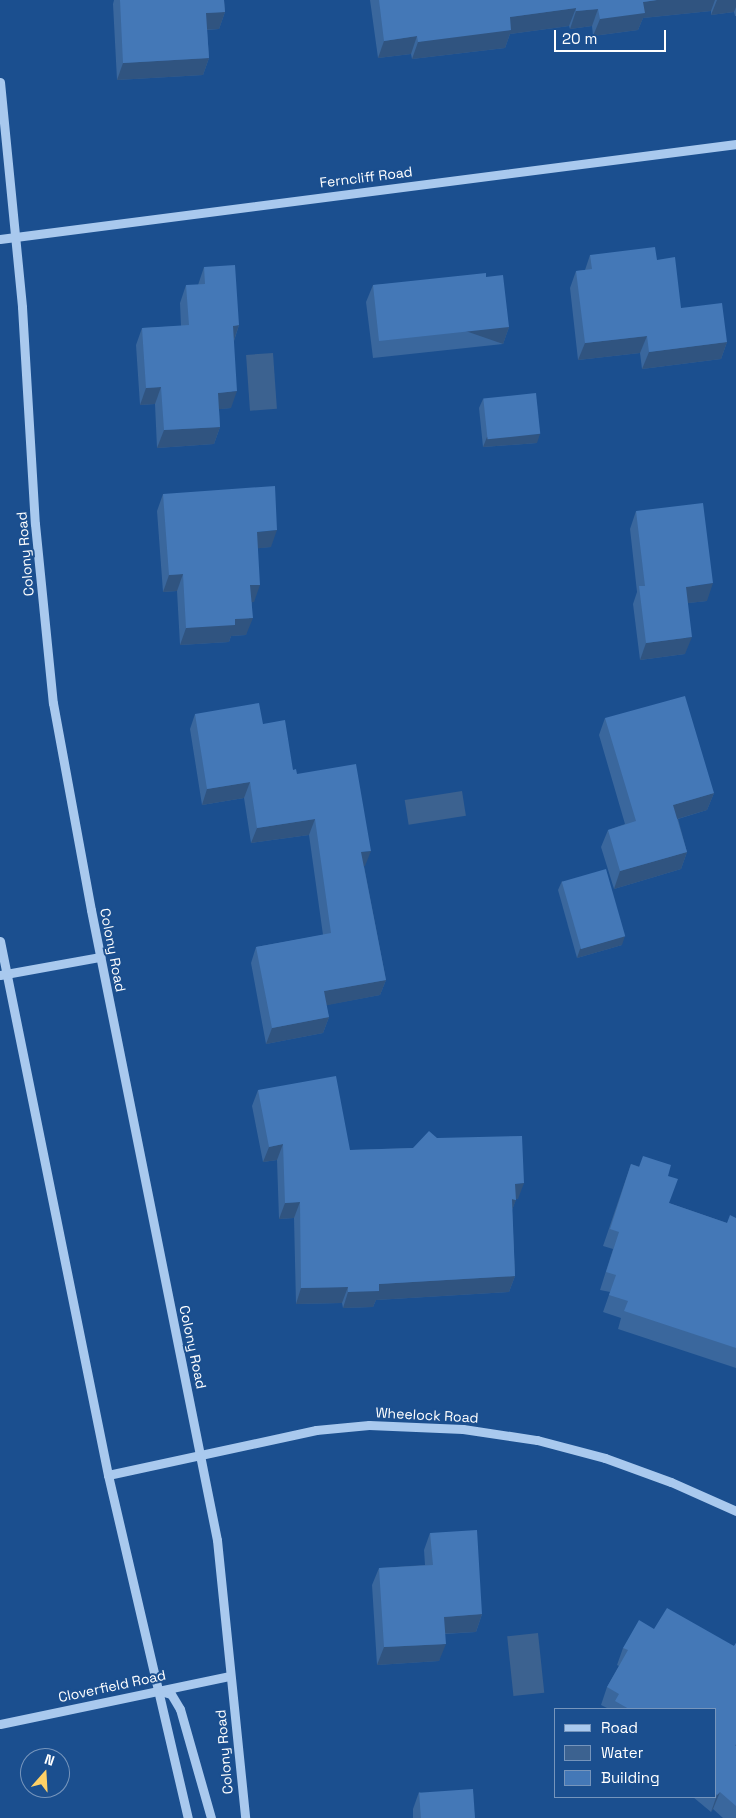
<!DOCTYPE html>
<style>
body{margin:0}
#map{position:relative;width:736px;height:1818px;overflow:hidden;background:#1b4f8f;font-family:"Space Grotesk",sans-serif}
div>[style]{position:absolute}
[style*='--x']{left:calc(var(--x)*1px);top:calc(var(--y)*1px);width:calc(var(--w)*1px);rotate:calc(var(--a)*1deg)}
.water>*{inset:0;background:#3c6290;transform-origin:0 0}
.minor>*{height:9px;margin:-4.5px;padding:0 4.5px;transform-origin:4.5px;border-radius:4.5px;background:#a9c9ee}
.wall>*{inset:0;background:#3a679d}
.shaded-wall>*{inset:0;background:#305480;transform-origin:0 0}
.building>*{inset:0;background:#4478b7;transform-origin:0 0}
span{translate:-50% -50%;white-space:nowrap;text-align:center;line-height:1.15;-webkit-text-stroke:4px #1b4f8f;paint-order:stroke}
.street-label{font-size:14px;color:#fff}
.legend{position:absolute;left:554px;top:1708px;width:162px;height:90px;box-sizing:border-box;background:#1b4f8f;border:1px solid #7695bc;margin:0;padding:6px 9px;list-style:none;font-size:15px;color:#fff}
.legend li{display:flex;align-items:center;gap:10px;height:25px}
.legend b{width:25px;border:1px solid #7695bc}
.north{position:absolute;left:20px;top:1748px;width:50px;height:50px;box-sizing:border-box;background:#1b4f8f;border:1px solid #7695bc;border-radius:50%;rotate:19deg;font-size:14px;font-weight:700;line-height:20px;text-align:center;color:#fff}
.north::after{content:'';display:block;margin:auto;width:18px;height:22px;background:#ffd166;clip-path:polygon(50% 0,100% 100%,50% 72%,0 100%)}
.scale{position:absolute;left:554px;top:30px;width:112px;height:22px;box-sizing:border-box;border:2px solid #fff;border-top:0;padding-left:6px;font-size:15px;line-height:18px;white-space:nowrap;color:#fff;-webkit-text-stroke:4px #1b4f8f;paint-order:stroke}
</style>
<div id="map">
<div class="water">
<div style="left:273px;top:353px;width:56px;height:27px;rotate:86deg"></div>
<div style="left:462px;top:791px;width:25px;height:58px;rotate:81deg"></div>
<div style="left:538px;top:1633px;width:60px;height:31px;rotate:84deg"></div>
</div>
<div class="minor">
<div style="--x:0;--y:82;--w:226;--a:84.4"></div>
<div style="--x:22;--y:307;--w:217;--a:86.6"></div>
<div style="--x:35;--y:524;--w:180;--a:84.3"></div>
<div style="--x:53;--y:703;--w:210;--a:79.6"></div>
<div style="--x:91;--y:910;--w:642;--a:78.69"></div>
<div style="--x:217;--y:1540;--w:279;--a:84.2"></div>
<div style="--x:0;--y:239;--w:742;--a:-7.35"></div>
<div style="--x:0;--y:941;--w:545;--a:78.57"></div>
<div style="--x:108;--y:1475;--w:352;--a:76.9"></div>
<div style="--x:0;--y:975;--w:102;--a:-10.2"></div>
<div style="--x:108;--y:1475;--w:213;--a:-12.2"></div>
<div style="--x:316;--y:1430;--w:53;--a:-5.4"></div>
<div style="--x:369;--y:1425;--w:94;--a:2.4"></div>
<div style="--x:463;--y:1429;--w:75;--a:8.5"></div>
<div style="--x:537;--y:1440;--w:70;--a:14.8"></div>
<div style="--x:605;--y:1458;--w:70;--a:20"></div>
<div style="--x:671;--y:1482;--w:71;--a:24"></div>
<div style="--x:160;--y:1691;--w:11;--a:15"></div>
<div style="--x:171;--y:1694;--w:17;--a:59"></div>
<div style="--x:180;--y:1709;--w:113;--a:74.1"></div>
<div style="--x:0;--y:1724;--w:235;--a:-11.8"></div>
</div>
<div class="wall">
<div style="clip-path:polygon(114px 0,224px 0,225px 12px,219px 29px,207px 30px,209px 58px,203px 75px,117px 80px,113px 4px)"></div>
<div style="clip-path:polygon(370px 0,736px 0,736px 16px,735px 16px,734px 12px,711px 15px,711px 11px,643px 18px,638px 30px,593px 36px,592px 26px,570px 29px,569px 26px,510px 34px,505px 48px,412px 59px,411px 54px,378px 58px)"></div>
<div style="clip-path:polygon(590px 255px,657px 260px,681px 308px,727px 342px,721px 359px,642px 369px,640px 353px,578px 360px,570px 288px,576px 271px,585px 270px)"></div>
<div style="clip-path:polygon(204px 267px,239px 325px,234px 341px,231px 408px,219px 409px,220px 427px,214px 444px,157px 448px,155px 404px,140px 405px,136px 345px,142px 328px,181px 326px,180px 303px,186px 285px,198px 285px)"></div>
<div style="clip-path:polygon(486px 277px,509px 327px,503px 344px,373px 358px,366px 302px,373px 285px)"></div>
<div style="clip-path:polygon(483px 399px,537px 443px,483px 447px,479px 408px)"></div>
<div style="clip-path:polygon(163px 494px,271px 547px,258px 548px,254px 602px,252px 602px,246px 635px,231px 636px,229px 642px,180px 645px,177px 591px,163px 592px,157px 511px)"></div>
<div style="clip-path:polygon(636px 511px,707px 601px,688px 603px,685px 654px,640px 660px,633px 604px,637px 592px,630px 529px)"></div>
<div style="clip-path:polygon(195px 714px,263px 724px,293px 770px,297px 774px,365px 866px,364px 866px,386px 980px,380px 995px,326px 1005px,329px 1017px,323px 1033px,266px 1044px,251px 963px,256px 947px,323px 935px,309px 835px,251px 843px,244px 798px,202px 805px,190px 729px)"></div>
<div style="clip-path:polygon(605px 718px,714px 793px,707px 810px,678px 819px,687px 852px,681px 869px,614px 889px,601px 847px,608px 830px,625px 824px,599px 735px)"></div>
<div style="clip-path:polygon(562px 881px,622px 945px,577px 958px,558px 890px)"></div>
<div style="clip-path:polygon(258px 1090px,350px 1150px,413px 1148px,437px 1138px,518px 1199px,516px 1199px,512px 1210px,515px 1276px,509px 1292px,376px 1300px,373px 1307px,343px 1308px,342px 1303px,296px 1304px,294px 1218px,279px 1219px,277px 1160px,263px 1162px,252px 1106px)"></div>
<div style="clip-path:polygon(631px 1164px,668px 1176px,669px 1203px,727px 1223px,736px 1218px,736px 1368px,618px 1329px,621px 1318px,603px 1312px,610px 1292px,600px 1290px,613px 1249px,603px 1246px)"></div>
<div style="clip-path:polygon(430px 1533px,482px 1614px,476px 1632px,445px 1634px,439px 1661px,377px 1665px,372px 1585px,379px 1568px,425px 1565px,424px 1550px)"></div>
<div style="clip-path:polygon(654px 1629px,734px 1646px,736px 1643px,736px 1818px,723px 1818px,713px 1809px,711px 1812px,693px 1797px,715px 1797px,715px 1709px,609px 1709px,601px 1705px,607px 1687px,619px 1666px,617px 1665px,623px 1648px)"></div>
<div style="clip-path:polygon(419px 1792px,475px 1818px,413px 1818px,413px 1809px)"></div>
</div>
<div class="shaded-wall">
<div style="clip-path:polygon(657px 0,715px 0,711px 11px,643px 18px,638px 30px,593px 36px,600px 19px,643px 2px)"></div>
<div style="clip-path:polygon(717px 0,736px 0,736px 7px,734px 12px,711px 15px)"></div>
<div style="clip-path:polygon(576px 8px,569px 26px,510px 34px,505px 48px,412px 59px,418px 42px,510px 17px)"></div>
<div style="clip-path:polygon(598px 9px,592px 26px,570px 29px,576px 11px)"></div>
<div style="clip-path:polygon(225px 12px,219px 29px,200px 30px,206px 13px)"></div>
<div style="clip-path:polygon(417px 36px,411px 54px,378px 58px,384px 41px)"></div>
<div style="clip-path:polygon(209px 58px,203px 75px,117px 80px,123px 63px)"></div>
<div style="clip-path:polygon(239px 325px,233px 343px,233px 326px)"></div>
<div style="left:509px;top:327px;width:18px;height:131px;rotate:109deg"></div>
<div style="clip-path:polygon(647px 336px,640px 353px,578px 360px,585px 343px)"></div>
<div style="clip-path:polygon(727px 342px,721px 359px,642px 369px,649px 352px)"></div>
<div style="clip-path:polygon(161px 387px,155px 404px,140px 405px,146px 388px)"></div>
<div style="clip-path:polygon(237px 391px,231px 408px,212px 410px,218px 393px)"></div>
<div style="clip-path:polygon(220px 427px,214px 444px,157px 448px,164px 430px)"></div>
<div style="clip-path:polygon(540px 434px,537px 443px,483px 447px,487px 437px)"></div>
<div style="clip-path:polygon(277px 530px,271px 547px,251px 549px,257px 532px)"></div>
<div style="clip-path:polygon(183px 574px,177px 591px,163px 592px,169px 575px)"></div>
<div style="clip-path:polygon(713px 583px,707px 601px,679px 604px,686px 587px)"></div>
<div style="clip-path:polygon(250px 585px,260px 585px,254px 602px,244px 603px)"></div>
<div style="clip-path:polygon(253px 618px,246px 635px,231px 636px,229px 642px,180px 645px,186px 628px,235px 619px)"></div>
<div style="clip-path:polygon(692px 637px,685px 654px,640px 660px,646px 643px)"></div>
<div style="clip-path:polygon(250px 782px,244px 798px,202px 805px,207px 789px)"></div>
<div style="clip-path:polygon(714px 793px,707px 810px,667px 822px,673px 805px)"></div>
<div style="clip-path:polygon(315px 819px,309px 835px,251px 843px,257px 828px)"></div>
<div style="clip-path:polygon(371px 851px,365px 866px,356px 868px,361px 852px)"></div>
<div style="clip-path:polygon(687px 852px,681px 869px,614px 889px,620px 871px)"></div>
<div style="clip-path:polygon(625px 936px,622px 945px,577px 958px,580px 949px)"></div>
<div style="clip-path:polygon(386px 980px,380px 995px,318px 1007px,324px 991px)"></div>
<div style="clip-path:polygon(329px 1017px,323px 1033px,266px 1044px,272px 1028px)"></div>
<div style="clip-path:polygon(283px 1144px,277px 1160px,263px 1162px,269px 1147px)"></div>
<div style="clip-path:polygon(524px 1183px,518px 1199px,510px 1199px,515px 1184px)"></div>
<div style="clip-path:polygon(512px 1199px,516px 1200px,510px 1215px)"></div>
<div style="clip-path:polygon(300px 1202px,294px 1218px,279px 1219px,285px 1203px)"></div>
<div style="clip-path:polygon(515px 1276px,509px 1292px,376px 1300px,373px 1307px,343px 1308px,348px 1292px,379px 1284px)"></div>
<div style="clip-path:polygon(348px 1287px,342px 1303px,296px 1304px,301px 1288px)"></div>
<div style="clip-path:polygon(482px 1614px,476px 1632px,437px 1634px,444px 1617px)"></div>
<div style="clip-path:polygon(446px 1644px,439px 1661px,377px 1665px,384px 1647px)"></div>
<div style="clip-path:polygon(720px 1792px,713px 1809px,711px 1812px,717px 1795px)"></div>
</div>
<div class="building">
<div style="clip-path:polygon(120px 0,224px 0,225px 12px,206px 13px,209px 58px,123px 63px)"></div>
<div style="clip-path:polygon(379px 0,657px 0,643px 2px,645px 13px,600px 19px,598px 9px,576px 11px,576px 8px,510px 17px,511px 30px,418px 42px,417px 36px,384px 41px)"></div>
<div style="clip-path:polygon(655px 247px,657px 260px,675px 257px,681px 308px,722px 303px,727px 342px,649px 352px,647px 336px,585px 343px,576px 271px,592px 269px,590px 255px)"></div>
<div style="clip-path:polygon(235px 265px,239px 325px,233px 326px,237px 391px,218px 393px,220px 427px,164px 430px,161px 387px,146px 388px,142px 328px,189px 325px,186px 285px,205px 284px,204px 267px)"></div>
<div style="clip-path:polygon(486px 273px,486px 277px,503px 275px,509px 327px,379px 341px,373px 285px)"></div>
<div style="left:536px;top:393px;width:41px;height:53px;rotate:84deg"></div>
<div style="clip-path:polygon(275px 486px,277px 530px,257px 532px,260px 585px,250px 585px,253px 618px,235px 619px,235px 625px,186px 628px,183px 574px,169px 575px,163px 494px)"></div>
<div style="clip-path:polygon(703px 503px,713px 583px,686px 587px,692px 637px,646px 643px,639px 586px,645px 586px,636px 511px)"></div>
<div style="clip-path:polygon(685px 696px,714px 793px,673px 805px,687px 852px,620px 871px,608px 830px,636px 821px,605px 718px)"></div>
<div style="clip-path:polygon(259px 703px,263px 724px,285px 720px,293px 770px,296px 769px,297px 774px,356px 764px,371px 851px,361px 852px,386px 980px,324px 991px,329px 1017px,272px 1028px,256px 947px,331px 933px,315px 819px,257px 828px,250px 782px,207px 789px,195px 714px)"></div>
<div style="left:606px;top:869px;width:70px;height:46px;rotate:74deg"></div>
<div style="clip-path:polygon(336px 1076px,350px 1150px,413px 1148px,429px 1131px,437px 1138px,522px 1136px,524px 1183px,515px 1184px,516px 1200px,512px 1199px,515px 1276px,379px 1284px,379px 1291px,348px 1292px,348px 1287px,301px 1288px,300px 1202px,285px 1203px,283px 1144px,269px 1147px,258px 1090px)"></div>
<div style="clip-path:polygon(643px 1156px,671px 1165px,668px 1176px,678px 1179px,669px 1203px,727px 1223px,730px 1215px,736px 1218px,736px 1348px,624px 1311px,628px 1301px,609px 1295px,616px 1275px,606px 1272px,619px 1232px,610px 1229px,631px 1164px,639px 1167px)"></div>
<div style="clip-path:polygon(477px 1530px,482px 1614px,444px 1617px,446px 1644px,384px 1647px,379px 1568px,433px 1565px,430px 1533px)"></div>
<div style="clip-path:polygon(667px 1608px,734px 1646px,736px 1643px,736px 1744px,735px 1746px,736px 1746px,736px 1806px,720px 1792px,717px 1795px,715px 1793px,715px 1709px,629px 1709px,615px 1701px,619px 1694px,607px 1687px,628px 1650px,623px 1648px,639px 1620px,654px 1629px)"></div>
<div style="left:473px;top:1789px;width:29px;height:54px;rotate:86deg"></div>
</div>
<div class="street-label">
<span style="left:366px;top:177px;rotate:-7deg">Ferncliff Road</span>
<span style="left:25px;top:554px;rotate:-95deg">Colony Road</span>
<span style="left:113px;top:950px;rotate:79deg">Colony Road</span>
<span style="left:193px;top:1347px;rotate:78deg">Colony Road</span>
<span style="left:427px;top:1415px;rotate:3deg">Wheelock Road</span>
<span style="left:112px;top:1686px;rotate:-12deg">Cloverfield Road</span>
<span style="left:224px;top:1752px;rotate:-95deg">Colony Road</span>
</div>
<ul class="legend">
<li><b style="height:6px;background:#a9c9ee"></b>Road</li>
<li><b style="height:14px;background:#3c6290"></b>Water</li>
<li><b style="height:14px;background:#4478b7"></b>Building</li>
</ul>
<div class="north">N</div>
<div class="scale">20 m</div>
</div>
